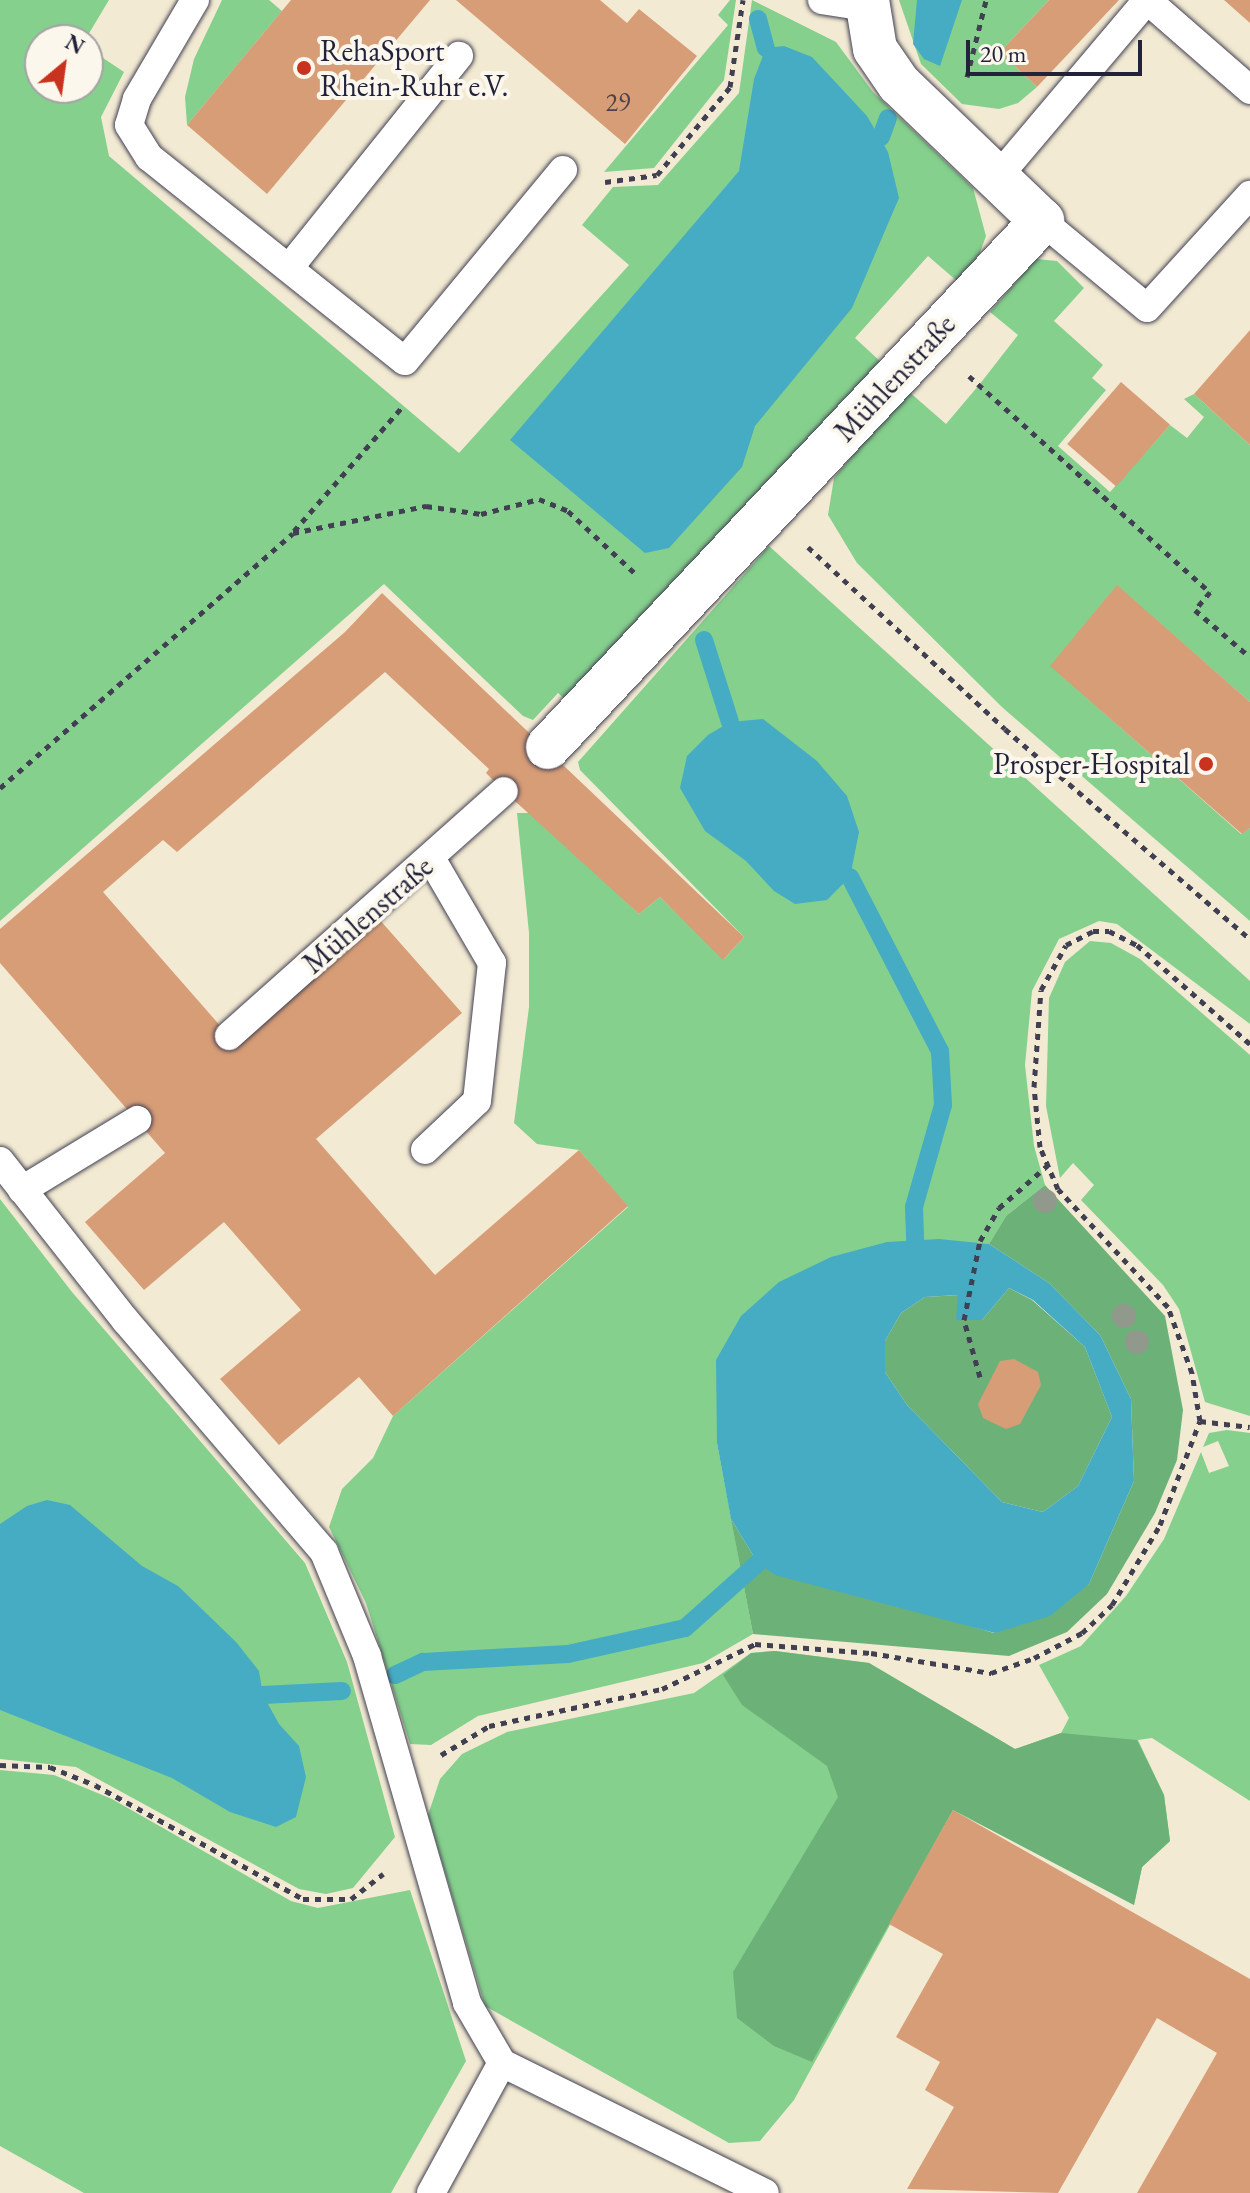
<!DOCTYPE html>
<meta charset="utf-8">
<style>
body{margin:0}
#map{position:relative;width:1250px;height:2193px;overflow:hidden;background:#f3ead3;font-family:"EB Garamond",serif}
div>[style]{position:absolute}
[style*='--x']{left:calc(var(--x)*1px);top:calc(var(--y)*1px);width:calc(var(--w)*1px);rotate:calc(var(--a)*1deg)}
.green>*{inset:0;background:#85d08d}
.forest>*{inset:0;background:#6cb278}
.water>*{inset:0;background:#45acc4}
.stream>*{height:18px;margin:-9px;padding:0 9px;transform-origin:9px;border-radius:9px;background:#45acc4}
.building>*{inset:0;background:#d79d77;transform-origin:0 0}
.path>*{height:5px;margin-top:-2.5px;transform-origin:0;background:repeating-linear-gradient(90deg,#414052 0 6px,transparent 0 12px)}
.roads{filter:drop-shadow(0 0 2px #414052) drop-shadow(0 0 2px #414052)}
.service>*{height:28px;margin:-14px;padding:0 14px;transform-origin:14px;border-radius:14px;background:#fff}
.minor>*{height:44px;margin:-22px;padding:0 22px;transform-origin:22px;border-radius:22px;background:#fff}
.trees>*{width:24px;height:24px;margin:-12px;border-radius:50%;background:#91998d}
.dots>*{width:22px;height:22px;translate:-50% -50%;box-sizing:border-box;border:4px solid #fbf7ec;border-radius:50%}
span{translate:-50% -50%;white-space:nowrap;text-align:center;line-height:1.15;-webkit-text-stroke:8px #fbf7ec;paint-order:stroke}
.number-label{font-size:26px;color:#4f414a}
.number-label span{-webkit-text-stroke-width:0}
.poi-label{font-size:30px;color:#22223b}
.left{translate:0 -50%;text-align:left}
.right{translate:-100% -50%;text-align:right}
.street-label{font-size:30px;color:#22223b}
.north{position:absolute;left:24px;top:24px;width:80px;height:80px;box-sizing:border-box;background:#fbf7ec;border:2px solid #a4a2a5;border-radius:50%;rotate:29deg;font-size:22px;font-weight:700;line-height:32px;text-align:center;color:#22223b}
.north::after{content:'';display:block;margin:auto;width:28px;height:36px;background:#c8321e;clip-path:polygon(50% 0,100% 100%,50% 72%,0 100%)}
.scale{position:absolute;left:966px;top:40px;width:176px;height:36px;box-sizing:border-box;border:4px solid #22223b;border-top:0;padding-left:10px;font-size:24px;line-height:28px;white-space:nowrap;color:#22223b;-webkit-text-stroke:6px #fbf7ec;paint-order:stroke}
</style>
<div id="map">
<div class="green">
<div style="clip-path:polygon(0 0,109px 0,85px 40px,40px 40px,40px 88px,88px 88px,88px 48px,124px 72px,101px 117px,109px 156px,459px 453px,629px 265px,582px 225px,613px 187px,658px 185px,739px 93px,752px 0,836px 42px,873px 92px,973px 188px,986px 236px,979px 255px,957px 281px,928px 256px,855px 338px,882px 363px,568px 702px,558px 693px,533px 720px,523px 716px,384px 584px,0 921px)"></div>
<div style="clip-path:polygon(222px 0,269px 0,282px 11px,187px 125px,185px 97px,194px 59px)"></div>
<div style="clip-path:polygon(730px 0,736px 0,724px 80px,654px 168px,604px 172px,728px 25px,718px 15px)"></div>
<div style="clip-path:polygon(899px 0,1049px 0,1000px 52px,1037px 87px,1018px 103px,999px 109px,962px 104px,921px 64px)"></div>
<div style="clip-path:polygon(1036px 259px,1057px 261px,1084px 288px,1054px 321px,1103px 365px,1092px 378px,1106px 390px,1058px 446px,1110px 492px,1170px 425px,1187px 438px,1204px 417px,1184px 399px,1194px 394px,1250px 445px,1250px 702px,1117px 586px,1051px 666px,1241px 834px,1250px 828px,1250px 921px,1003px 708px,857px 563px,828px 515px,834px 478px,907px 390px,946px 424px,979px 385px,1018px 335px,990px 312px)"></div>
<div style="clip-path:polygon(769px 546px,1250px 981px,1250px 1024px,1117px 924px,1099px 921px,1059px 939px,1032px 991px,1025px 1065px,1034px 1146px,1045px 1185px,1006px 1216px,989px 1244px,915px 1240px,717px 1443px,753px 1634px,703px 1663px,478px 1716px,431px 1745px,410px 1744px,366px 1603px,329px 1527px,342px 1489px,373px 1458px,393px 1416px,628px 1207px,579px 1150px,537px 1144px,514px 1123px,529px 1007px,529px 933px,517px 813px,533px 813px,639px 914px,660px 897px,724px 959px,744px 937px,580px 770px,578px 762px)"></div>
<div style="clip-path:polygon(1090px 941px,1111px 943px,1140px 959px,1250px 1055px,1250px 1416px,1205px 1402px,1179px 1309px,1163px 1285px,1081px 1200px,1094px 1185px,1073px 1163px,1060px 1178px,1046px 1106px,1049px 998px,1065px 962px)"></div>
<div style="clip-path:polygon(0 1199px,72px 1292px,305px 1563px,347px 1662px,395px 1837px,353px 1888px,326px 1894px,299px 1889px,76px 1767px,0 1759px)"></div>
<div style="clip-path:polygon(1227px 1430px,1250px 1433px,1250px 1801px,1152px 1738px,1138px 1740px,1164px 1795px,1170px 1841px,1142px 1867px,1134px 1905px,953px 1810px,794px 2100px,760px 2141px,729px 2143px,485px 2006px,428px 1815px,440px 1779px,462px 1754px,507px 1732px,694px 1693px,751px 1653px,775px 1651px,869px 1663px,1015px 1749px,1061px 1733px,1069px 1718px,1039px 1665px,1081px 1646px,1126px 1596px,1164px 1539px,1201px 1452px,1209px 1473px,1229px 1466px,1218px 1441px,1203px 1447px,1209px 1433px)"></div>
<div style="clip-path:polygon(0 1770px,54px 1775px,112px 1799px,291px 1901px,318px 1908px,410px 1890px,466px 2061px,391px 2193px,84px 2193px,0 2146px)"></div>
</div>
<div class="forest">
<div style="clip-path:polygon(1045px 1185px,1165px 1316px,1183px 1410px,1177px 1460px,1155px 1513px,1107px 1594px,1067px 1632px,1009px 1656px,753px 1634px,731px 1519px,758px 1563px,994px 1633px,1089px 1584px,1134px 1481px,1131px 1399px,1100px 1335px,1049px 1283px,989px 1244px,1006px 1216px)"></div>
<div style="clip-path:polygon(1009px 1288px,1032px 1300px,1085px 1347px,1112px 1417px,1078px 1486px,1043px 1512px,1002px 1502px,907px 1405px,885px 1372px,885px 1341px,901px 1313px,925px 1297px,959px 1295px,957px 1320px,982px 1320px)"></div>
<div style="clip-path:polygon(775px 1651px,869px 1663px,1015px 1749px,1061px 1733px,1137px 1740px,1164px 1795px,1170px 1841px,1142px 1867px,1134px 1905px,953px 1810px,812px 2062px,774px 2046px,737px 2018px,733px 1972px,838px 1797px,827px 1766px,742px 1705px,723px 1675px,751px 1653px)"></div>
</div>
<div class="water">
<div style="clip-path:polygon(917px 0,962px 0,940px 66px,924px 59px,913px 44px)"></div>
<div style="clip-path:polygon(784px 46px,812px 57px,867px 116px,888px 152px,899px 198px,852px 308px,755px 426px,742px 467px,669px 548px,645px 553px,510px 440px,739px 171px,754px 79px,766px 48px)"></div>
<div style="clip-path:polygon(763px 719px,817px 761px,847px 796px,859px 832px,850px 877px,827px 900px,795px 904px,774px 891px,746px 861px,705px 831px,680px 788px,687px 756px,708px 735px,730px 722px)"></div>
<div style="clip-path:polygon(evenodd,939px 1239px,989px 1244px,1049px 1283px,1100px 1335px,1131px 1399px,1134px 1481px,1089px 1584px,1050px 1616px,995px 1633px,775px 1575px,758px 1563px,731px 1519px,717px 1443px,716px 1360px,741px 1316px,779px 1282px,831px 1257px,887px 1242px,939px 1239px,1009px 1288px,1033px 1300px,1085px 1347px,1112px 1417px,1078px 1486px,1043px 1512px,1002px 1502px,907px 1405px,885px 1372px,885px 1341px,901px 1313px,925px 1297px,958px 1295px,956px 1320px,982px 1320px,1009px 1288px)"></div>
<div style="clip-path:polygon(47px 1500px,70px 1505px,142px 1566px,178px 1586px,236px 1642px,259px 1671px,263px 1695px,279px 1724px,299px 1746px,306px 1777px,296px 1817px,276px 1827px,230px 1812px,172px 1778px,0 1710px,0 1524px,27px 1506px)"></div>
</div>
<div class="stream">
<div style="--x:758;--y:19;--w:30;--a:75"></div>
<div style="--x:881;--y:137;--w:20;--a:-70"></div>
<div style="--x:704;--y:640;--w:86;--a:72.4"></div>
<div style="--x:850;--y:877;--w:196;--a:62.7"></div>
<div style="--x:940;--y:1051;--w:54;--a:86.8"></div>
<div style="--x:943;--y:1105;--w:106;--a:105.9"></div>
<div style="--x:914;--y:1207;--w:33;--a:88"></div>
<div style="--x:395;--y:1675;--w:31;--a:-25"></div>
<div style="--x:423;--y:1662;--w:145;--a:-3.2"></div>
<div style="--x:568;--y:1654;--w:120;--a:-12.5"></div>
<div style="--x:685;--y:1628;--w:98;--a:-41.7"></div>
<div style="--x:263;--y:1695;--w:79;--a:-2.9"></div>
</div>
<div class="building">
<div style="clip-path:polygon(291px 0,430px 0,267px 194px,187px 125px)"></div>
<div style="clip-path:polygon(456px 0,600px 0,627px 23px,639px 9px,697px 56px,625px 144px)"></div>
<div style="clip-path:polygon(1049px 0,1119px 0,1037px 87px,1000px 52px)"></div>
<div style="clip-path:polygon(1224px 0,1250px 0,1250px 23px)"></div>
<div style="clip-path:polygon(1250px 330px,1250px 445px,1194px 394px)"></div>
<div style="left:1121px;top:382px;width:65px;height:82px;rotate:41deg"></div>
<div style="clip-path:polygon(1117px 585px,1250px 702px,1250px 828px,1242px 834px,1050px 666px)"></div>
<div style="clip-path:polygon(382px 593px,744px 937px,723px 960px,660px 897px,639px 914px,504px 791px,486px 773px,489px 769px,385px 672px,177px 852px,163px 840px,103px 892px,237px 1045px,379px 919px,462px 1013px,316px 1139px,435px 1275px,579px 1150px,628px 1206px,393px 1416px,359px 1377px,279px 1445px,220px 1379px,301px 1310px,224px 1222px,144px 1290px,85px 1222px,165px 1153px,0 963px,0 929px,345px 632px)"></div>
<div style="clip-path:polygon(1014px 1359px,1038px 1372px,1041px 1385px,1020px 1424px,1006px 1429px,983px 1418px,978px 1404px,1000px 1361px)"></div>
<div style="clip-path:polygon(953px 1810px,1250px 1979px,1250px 2193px,1137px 2193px,1217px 2053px,1157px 2018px,1058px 2193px,907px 2189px,954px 2107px,925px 2090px,940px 2062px,896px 2037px,943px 1954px,889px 1924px)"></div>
</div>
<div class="path">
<div style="--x:967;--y:77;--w:79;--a:-76.1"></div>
<div style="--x:605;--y:182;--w:52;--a:-7.7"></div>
<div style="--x:657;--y:175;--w:114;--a:-50.3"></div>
<div style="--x:730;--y:87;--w:88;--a:-81.5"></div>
<div style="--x:969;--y:376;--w:324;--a:41.9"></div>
<div style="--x:1210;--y:592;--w:23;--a:130"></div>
<div style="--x:1195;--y:610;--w:72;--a:40.5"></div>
<div style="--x:294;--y:531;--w:166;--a:-48.9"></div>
<div style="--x:808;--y:547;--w:268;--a:42.7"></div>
<div style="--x:1005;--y:729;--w:323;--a:40.6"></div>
<div style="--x:0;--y:788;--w:388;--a:-41"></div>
<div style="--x:293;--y:533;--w:136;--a:-11.5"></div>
<div style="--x:426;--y:506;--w:56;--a:8.3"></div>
<div style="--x:481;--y:514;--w:60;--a:-14.5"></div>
<div style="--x:539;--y:499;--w:31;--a:22"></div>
<div style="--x:568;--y:511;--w:96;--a:42.9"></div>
<div style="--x:980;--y:1377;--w:59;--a:-105.7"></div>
<div style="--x:964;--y:1320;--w:81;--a:-78.6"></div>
<div style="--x:980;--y:1241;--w:38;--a:-60"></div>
<div style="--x:999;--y:1208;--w:65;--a:-41.3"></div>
<div style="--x:1200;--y:1421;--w:49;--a:-99.5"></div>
<div style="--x:1192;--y:1373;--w:70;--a:-110"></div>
<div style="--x:1168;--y:1307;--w:161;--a:-133"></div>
<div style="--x:1058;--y:1189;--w:46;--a:-113.2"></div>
<div style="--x:1040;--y:1147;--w:60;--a:-95.7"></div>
<div style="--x:1034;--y:1087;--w:97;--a:-85.9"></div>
<div style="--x:1041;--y:990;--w:51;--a:-60.9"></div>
<div style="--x:1066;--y:945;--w:30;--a:-27"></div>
<div style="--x:1093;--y:931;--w:16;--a:0"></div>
<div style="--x:1109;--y:931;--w:31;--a:27"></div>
<div style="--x:1137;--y:945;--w:150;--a:41.2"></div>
<div style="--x:441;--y:1755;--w:56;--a:-31.1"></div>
<div style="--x:489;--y:1726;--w:177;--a:-12.1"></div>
<div style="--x:662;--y:1689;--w:103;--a:-25.8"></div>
<div style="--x:755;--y:1644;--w:116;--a:4.4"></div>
<div style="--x:871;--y:1653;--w:122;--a:9.5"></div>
<div style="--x:991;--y:1673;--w:46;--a:-19.2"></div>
<div style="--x:1034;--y:1658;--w:54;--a:-27.5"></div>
<div style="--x:1082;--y:1633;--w:41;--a:-43"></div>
<div style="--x:1112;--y:1605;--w:93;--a:-59"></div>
<div style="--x:1160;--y:1525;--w:111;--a:-69"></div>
<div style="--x:1200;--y:1421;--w:50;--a:6.8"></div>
<div style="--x:0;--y:1765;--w:50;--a:2.3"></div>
<div style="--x:50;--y:1767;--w:48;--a:21.8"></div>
<div style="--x:95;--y:1785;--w:237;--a:28.7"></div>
<div style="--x:303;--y:1899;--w:48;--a:0"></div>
<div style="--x:351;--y:1899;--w:41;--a:-38"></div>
</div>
<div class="roads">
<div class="service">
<div style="--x:195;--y:0;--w:115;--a:120.4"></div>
<div style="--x:137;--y:99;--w:27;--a:107"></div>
<div style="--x:129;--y:125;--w:38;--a:58"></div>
<div style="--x:149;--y:157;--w:327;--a:38.6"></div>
<div style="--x:405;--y:361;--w:248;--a:-50.4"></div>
<div style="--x:822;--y:0;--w:45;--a:9"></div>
<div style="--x:1147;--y:0;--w:137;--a:41.1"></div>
<div style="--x:996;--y:179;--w:234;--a:-49.8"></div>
<div style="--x:1042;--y:221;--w:136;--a:39.6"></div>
<div style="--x:1147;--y:308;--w:153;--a:-47.7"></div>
<div style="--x:289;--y:268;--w:272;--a:-51.3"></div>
<div style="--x:229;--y:1036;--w:368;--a:-41.7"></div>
<div style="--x:425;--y:1150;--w:71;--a:-43.3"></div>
<div style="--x:477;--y:1101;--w:139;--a:-83.8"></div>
<div style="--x:492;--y:963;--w:119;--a:-120.2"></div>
<div style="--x:0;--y:1161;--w:204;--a:51.8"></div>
<div style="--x:126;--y:1321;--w:304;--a:49.4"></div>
<div style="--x:324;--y:1552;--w:113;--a:67.5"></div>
<div style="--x:367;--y:1656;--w:361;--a:73.9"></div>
<div style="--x:467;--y:2003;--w:69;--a:59.7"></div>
<div style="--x:22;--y:1190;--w:135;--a:-31.3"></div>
<div style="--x:431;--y:2193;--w:148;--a:-61.4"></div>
<div style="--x:502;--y:2063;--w:293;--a:26.3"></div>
</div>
<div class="minor">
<div style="--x:548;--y:747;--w:722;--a:-46.8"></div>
<div style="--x:1042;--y:221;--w:198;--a:-136.2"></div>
<div style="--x:899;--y:84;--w:42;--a:-124.4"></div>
<div style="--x:875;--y:49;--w:50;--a:-99.3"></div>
</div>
</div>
<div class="trees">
<div style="left:1045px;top:1201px"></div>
<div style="left:1124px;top:1316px"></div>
<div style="left:1137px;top:1342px"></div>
</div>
<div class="dots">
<div style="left:304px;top:68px;background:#c8321e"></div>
<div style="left:1206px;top:764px;background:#c8321e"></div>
</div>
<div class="number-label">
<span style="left:618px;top:103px">29</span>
</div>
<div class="poi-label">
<span class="left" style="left:320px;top:68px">RehaSport<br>Rhein-Ruhr e.V.</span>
<span class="right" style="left:1190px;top:764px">Prosper-Hospital</span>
</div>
<div class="street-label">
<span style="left:895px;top:378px;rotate:-47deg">Mühlenstraße</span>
<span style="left:368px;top:915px;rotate:-41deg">Mühlenstraße</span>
</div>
<div class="north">N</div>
<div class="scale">20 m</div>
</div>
